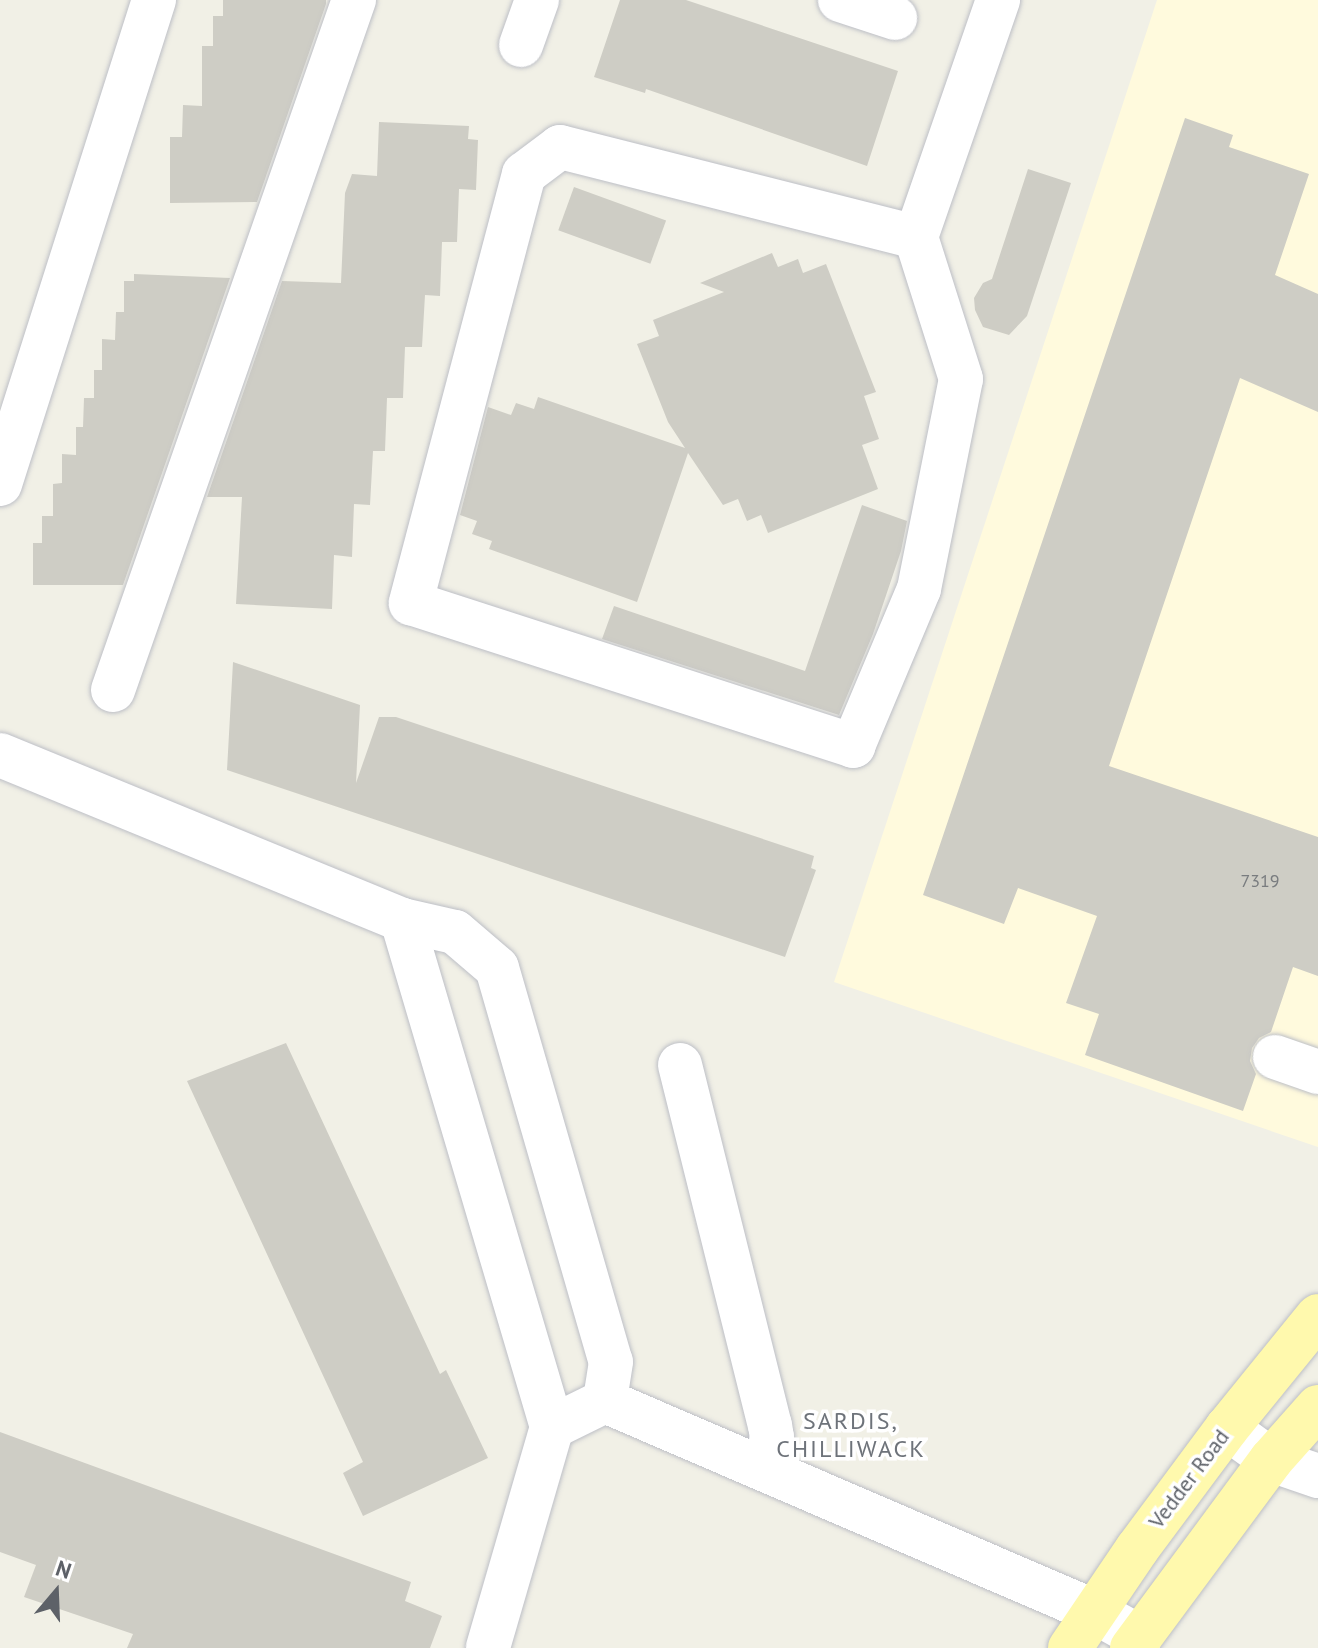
<!DOCTYPE html>
<style>
body{margin:0}
#map{position:relative;width:1318px;height:1648px;overflow:hidden;background:#f1f0e6;font-family:"PT Sans",sans-serif}
div>[style]{position:absolute}
[style*='--x']{left:calc(var(--x)*1px);top:calc(var(--y)*1px);width:calc(var(--w)*1px);rotate:calc(var(--a)*1deg)}
.commercial>*{inset:0;background:#fffadd}
.building>*{inset:0;background:#cecdc5;transform-origin:0 0}
.roads{filter:drop-shadow(0 0 2px #bdbfc6) drop-shadow(0 0 2px #bdbfc6)}
.minor>*{height:44px;margin:-22px;padding:0 22px;transform-origin:22px;border-radius:22px;background:#fff}
.major>*{height:44px;margin:-22px;padding:0 22px;transform-origin:22px;border-radius:22px;background:#fff9ad}
span{translate:-50% -50%;white-space:nowrap;text-align:center;line-height:1.15;-webkit-text-stroke:7px #fff;paint-order:stroke}
.number-label{font-size:18px;color:#797c7f}
.number-label span{-webkit-text-stroke-width:0}
.street-label{font-size:22px;color:#5d6168}
.neighbourhood-label{font-size:24px;color:#6e737a;letter-spacing:2px}
.north{position:absolute;left:16px;top:1552px;width:80px;height:80px;-webkit-text-stroke:6px #fff;paint-order:stroke;rotate:19deg;font-size:22px;font-weight:700;line-height:32px;text-align:center;color:#5d6168}
.north::after{content:'';display:block;margin:auto;width:28px;height:36px;background:#5d6168;clip-path:polygon(50% 0,100% 100%,50% 72%,0 100%)}
</style>
<div id="map">
<div class="commercial">
<div style="clip-path:polygon(1157px 0,1318px 0,1318px 1147px,834px 982px)"></div>
</div>
<div class="building">
<div style="clip-path:polygon(223px 0,326px 0,326px 4px,257px 202px,170px 203px,170px 137px,182px 137px,183px 105px,202px 106px,202px 46px,213px 46px,213px 16px,223px 16px)"></div>
<div style="clip-path:polygon(620px 0,686px 0,898px 71px,867px 166px,646px 89px,645px 93px,594px 77px)"></div>
<div style="clip-path:polygon(1185px 118px,1233px 135px,1229px 147px,1309px 174px,1275px 275px,1318px 294px,1318px 412px,1240px 378px,1109px 766px,1318px 837px,1318px 976px,1293px 967px,1271px 1032px,1259px 1038px,1252px 1048px,1250px 1061px,1256px 1074px,1243px 1111px,1085px 1055px,1099px 1014px,1066px 1003px,1097px 916px,1018px 888px,1004px 924px,923px 895px)"></div>
<div style="clip-path:polygon(379px 122px,469px 126px,468px 139px,478px 140px,476px 190px,459px 189px,457px 242px,442px 242px,440px 296px,425px 295px,422px 347px,405px 347px,403px 398px,387px 398px,385px 451px,373px 451px,370px 505px,354px 504px,352px 557px,334px 555px,332px 609px,236px 604px,242px 497px,207px 497px,282px 281px,341px 283px,345px 193px,352px 174px,377px 176px)"></div>
<div style="clip-path:polygon(1028px 169px,1071px 183px,1027px 316px,1009px 335px,983px 327px,975px 310px,974px 298px,983px 283px,992px 279px)"></div>
<div style="left:574px;top:187px;width:98px;height:46px;rotate:20deg"></div>
<div style="clip-path:polygon(772px 253px,778px 267px,798px 259px,803px 273px,826px 264px,876px 392px,864px 396px,879px 439px,862px 445px,878px 489px,768px 533px,761px 515px,747px 521px,738px 499px,723px 505px,688px 453px,637px 602px,489px 549px,492px 541px,472px 534px,477px 521px,460px 515px,488px 407px,511px 415px,516px 403px,534px 409px,538px 397px,685px 448px,668px 422px,637px 344px,659px 336px,653px 320px,724px 292px,700px 283px)"></div>
<div style="clip-path:polygon(134px 274px,230px 278px,123px 585px,33px 585px,33px 543px,42px 543px,42px 516px,53px 516px,53px 484px,62px 483px,62px 454px,76px 455px,76px 427px,83px 427px,84px 398px,94px 398px,94px 370px,102px 370px,102px 339px,115px 340px,116px 312px,124px 312px,124px 281px,134px 281px)"></div>
<div style="clip-path:polygon(862px 505px,907px 521px,901px 551px,873px 634px,839px 715px,602px 639px,614px 606px,805px 671px)"></div>
<div style="clip-path:polygon(233px 662px,360px 705px,356px 783px,379px 717px,396px 717px,814px 856px,811px 868px,816px 870px,785px 957px,227px 770px)"></div>
<div style="clip-path:polygon(286px 1043px,440px 1374px,446px 1370px,488px 1458px,363px 1516px,343px 1473px,363px 1462px,187px 1081px)"></div>
<div style="clip-path:polygon(0 1432px,411px 1582px,405px 1601px,442px 1616px,430px 1648px,127px 1648px,133px 1634px,24px 1597px,36px 1565px,0 1552px)"></div>
</div>
<div class="roads">
<div class="minor">
<div style="--x:840;--y:0;--w:58;--a:18.1"></div>
<div style="--x:521;--y:45;--w:48;--a:-70.4"></div>
<div style="--x:916;--y:237;--w:367;--a:-165.8"></div>
<div style="--x:560;--y:147;--w:45;--a:143.1"></div>
<div style="--x:524;--y:174;--w:444;--a:104.8"></div>
<div style="--x:411;--y:603;--w:465;--a:17.9"></div>
<div style="--x:853;--y:746;--w:170;--a:-67.2"></div>
<div style="--x:919;--y:589;--w:214;--a:-78.7"></div>
<div style="--x:961;--y:379;--w:149;--a:-107.6"></div>
<div style="--x:916;--y:237;--w:251;--a:-70.9"></div>
<div style="--x:0;--y:484;--w:508;--a:-72.35"></div>
<div style="--x:113;--y:690;--w:731;--a:-70.75"></div>
<div style="--x:0;--y:755;--w:435;--a:22.3"></div>
<div style="--x:402;--y:920;--w:529;--a:73.52"></div>
<div style="--x:552;--y:1427;--w:230;--a:106.2"></div>
<div style="--x:402;--y:920;--w:54;--a:12.8"></div>
<div style="--x:455;--y:932;--w:55;--a:40.6"></div>
<div style="--x:497;--y:968;--w:410;--a:73.9"></div>
<div style="--x:611;--y:1362;--w:39;--a:99"></div>
<div style="--x:605;--y:1401;--w:59;--a:153.9"></div>
<div style="--x:1275;--y:1057;--w:46;--a:19.2"></div>
<div style="--x:680;--y:1065;--w:371;--a:76"></div>
<div style="--x:770;--y:1425;--w:12;--a:81"></div>
<div style="--x:772;--y:1437;--w:33;--a:102"></div>
<div style="--x:605;--y:1401;--w:531;--a:23.28"></div>
<div style="--x:1093;--y:1611;--w:54;--a:29"></div>
<div style="--x:1227;--y:1428;--w:54;--a:36"></div>
<div style="--x:1271;--y:1460;--w:50;--a:18.8"></div>
</div>
<div class="major">
<div style="--x:1070;--y:1648;--w:120;--a:-55.9"></div>
<div style="--x:1137;--y:1549;--w:151;--a:-53.4"></div>
<div style="--x:1227;--y:1428;--w:144;--a:-50.9"></div>
<div style="--x:1132;--y:1648;--w:234;--a:-53.5"></div>
<div style="--x:1271;--y:1460;--w:71;--a:-48.4"></div>
</div>
</div>
<div class="number-label">
<span style="left:1260px;top:881px">7319</span>
</div>
<div class="street-label">
<span style="left:1189px;top:1479px;rotate:-53deg">Vedder Road</span>
</div>
<div class="neighbourhood-label">
<span style="left:851px;top:1435px">SARDIS,<br>CHILLIWACK</span>
</div>
<div class="north">N</div>
</div>
